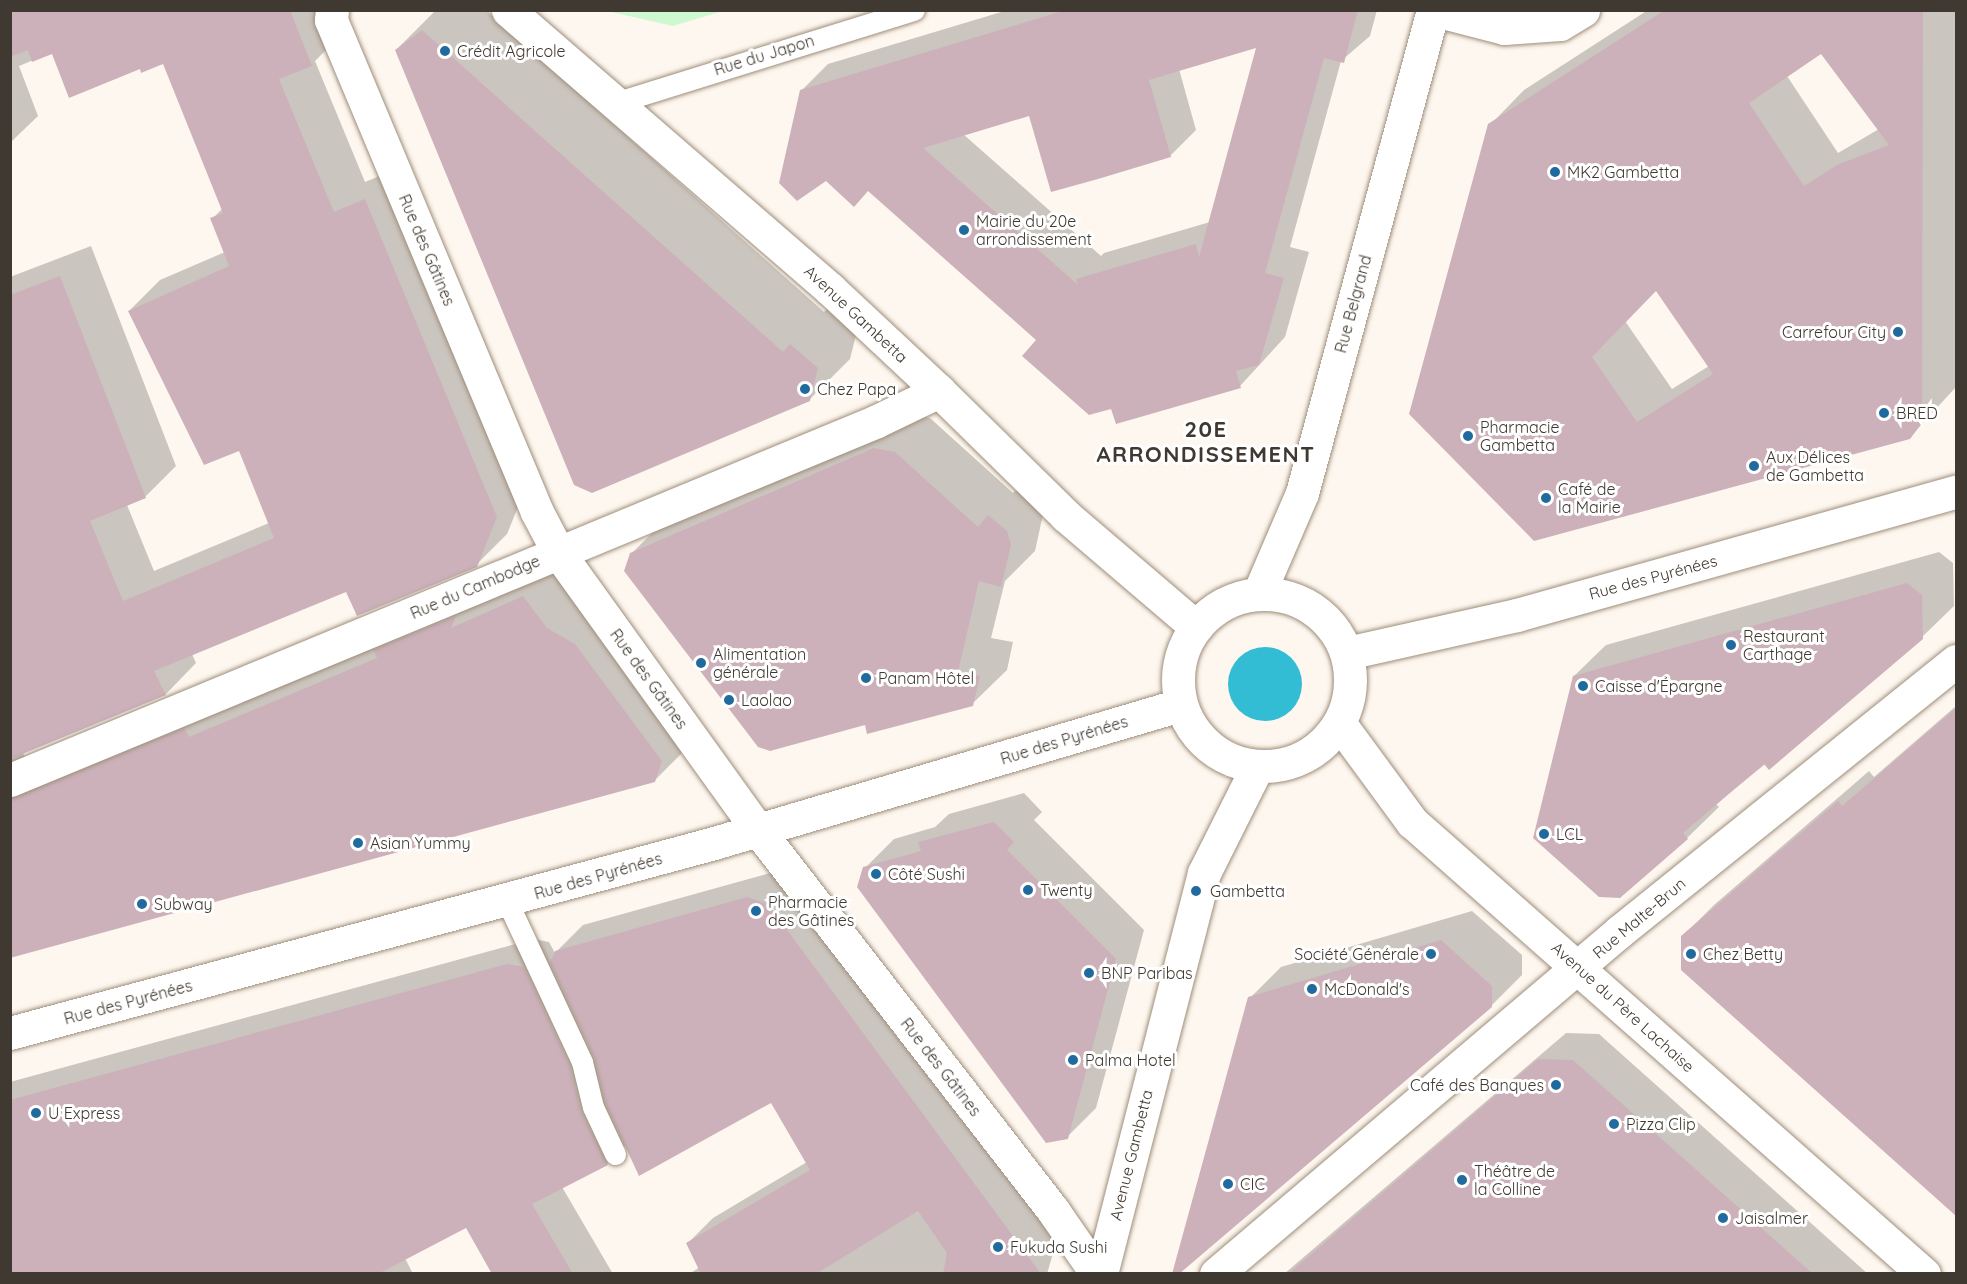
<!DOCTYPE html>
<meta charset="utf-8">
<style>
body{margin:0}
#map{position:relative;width:1967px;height:1284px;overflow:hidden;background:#fef7ef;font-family:Quicksand,sans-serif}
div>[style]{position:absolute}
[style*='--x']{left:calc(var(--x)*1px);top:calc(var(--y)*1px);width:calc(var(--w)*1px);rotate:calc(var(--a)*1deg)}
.green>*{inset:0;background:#cef8cf}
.water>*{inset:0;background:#32bdd5}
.round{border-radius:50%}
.shadow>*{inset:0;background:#0003}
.building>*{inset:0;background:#ccb1bb}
.roads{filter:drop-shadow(0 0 2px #9e8e7b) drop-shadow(0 0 2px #9e8e7b)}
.lane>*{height:21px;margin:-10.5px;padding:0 10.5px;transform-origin:10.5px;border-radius:10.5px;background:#fff}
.street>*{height:33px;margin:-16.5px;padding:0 16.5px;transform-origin:16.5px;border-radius:16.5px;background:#fff}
.secondary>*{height:33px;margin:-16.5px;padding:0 16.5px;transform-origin:16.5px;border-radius:16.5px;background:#fff}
.primary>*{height:33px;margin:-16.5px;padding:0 16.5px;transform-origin:16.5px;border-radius:16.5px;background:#fff}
.primary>.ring{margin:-16.5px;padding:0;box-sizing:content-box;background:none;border:33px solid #fff;border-radius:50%}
.dots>*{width:16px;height:16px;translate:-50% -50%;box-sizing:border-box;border:3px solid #fff;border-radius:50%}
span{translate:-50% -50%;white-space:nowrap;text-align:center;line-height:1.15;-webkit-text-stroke:6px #fff;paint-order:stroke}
.poi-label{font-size:16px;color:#403931}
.left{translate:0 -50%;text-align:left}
.right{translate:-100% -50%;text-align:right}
.street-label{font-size:16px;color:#403931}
.district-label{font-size:22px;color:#403931;font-weight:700;letter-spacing:1.5px}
.frame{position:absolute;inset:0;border:12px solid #403931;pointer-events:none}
</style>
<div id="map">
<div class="green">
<div style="clip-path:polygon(607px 11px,723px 11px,673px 26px)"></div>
</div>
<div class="water">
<div class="round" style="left:1228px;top:647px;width:74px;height:74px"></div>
</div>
<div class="shadow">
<div style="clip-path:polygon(10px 10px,332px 10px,342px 34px,315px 61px,365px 182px,396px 169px,527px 485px,507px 534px,476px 565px,347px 591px,192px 654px,196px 663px,166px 694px,23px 753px,29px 764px,555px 566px,686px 749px,655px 780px,10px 956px,10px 277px,91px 246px,176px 466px,145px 497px,127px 505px,154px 571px,269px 523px,240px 449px,129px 311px,160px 280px,225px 252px,212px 219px,223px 208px,164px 62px,141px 67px,53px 52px,19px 66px,38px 116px,10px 143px)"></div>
<div style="clip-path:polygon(436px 10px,486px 10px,824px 312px,831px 305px,858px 327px,850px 359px,809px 400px,396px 50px)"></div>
<div style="clip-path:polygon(evenodd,1008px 10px,1377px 10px,1370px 36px,1341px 61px,1290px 247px,1309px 252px,1285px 337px,1240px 386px,1112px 407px,1038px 340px,801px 91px,828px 64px,1008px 10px,1258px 45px,1210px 222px,1104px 253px,1101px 256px,963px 134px,1030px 114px,1170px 156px,1196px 130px,1179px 69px,1258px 45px)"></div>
<div style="clip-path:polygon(evenodd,1648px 10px,1956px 10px,1956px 387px,1909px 438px,1535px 539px,1490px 125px,1524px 90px,1648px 10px,1822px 52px,1879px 129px,1838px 153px,1787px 76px,1822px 52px,1648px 10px,1656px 290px,1709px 366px,1672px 389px,1625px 321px,1656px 290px)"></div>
<div style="clip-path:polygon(910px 414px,930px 418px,1013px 493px,1024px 482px,1044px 510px,1035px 551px,1005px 581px,991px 638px,1013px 642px,1007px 670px,972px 704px,866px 724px,631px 554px,666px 519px)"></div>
<div style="clip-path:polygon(1939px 552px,1953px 563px,1954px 606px,1922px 637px,1716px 804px,1719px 807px,1687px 838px,1619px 896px,1574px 676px,1606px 645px)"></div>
<div style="clip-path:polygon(1956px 706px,1956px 885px,1948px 890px,1956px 903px,1956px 1214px,1682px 969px,1683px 936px,1714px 905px,1869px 771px,1874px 777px)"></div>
<div style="clip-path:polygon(1024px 793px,1042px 812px,1034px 820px,1144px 930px,1096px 1108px,1067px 1137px,865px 868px,894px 839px,935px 827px,949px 814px)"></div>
<div style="clip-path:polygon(774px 872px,1058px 1236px,1047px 1274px,689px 1274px,700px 1267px,687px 1244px,713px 1218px,807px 1162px,771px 1101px,626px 1145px,607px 1164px,562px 1187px,613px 1274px,494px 1274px,467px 1226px,405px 1258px,413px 1274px,10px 1274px,10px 1082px,534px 939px,549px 942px,555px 953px,583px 925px)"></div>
<div style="clip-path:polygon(1472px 911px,1522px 955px,1522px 975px,1491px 1006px,1250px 998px,1281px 967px)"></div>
<div style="clip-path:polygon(1566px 1033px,1599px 1034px,1868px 1274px,1284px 1274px)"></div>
</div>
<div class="building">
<div style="clip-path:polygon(10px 10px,290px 10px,312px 66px,279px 79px,334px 212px,365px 199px,497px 517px,477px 567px,357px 616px,346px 592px,154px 671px,166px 695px,10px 759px,10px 295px,60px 276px,146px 498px,90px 521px,123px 601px,274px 538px,239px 451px,204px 465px,128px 311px,229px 266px,210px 218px,223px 213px,163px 64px,141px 73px,140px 69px,69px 98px,52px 54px,32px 62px,28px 50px,10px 57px)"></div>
<div style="clip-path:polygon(evenodd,1066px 10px,1358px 10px,1344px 63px,1324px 58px,1265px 273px,1284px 278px,1259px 365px,1236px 371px,1241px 388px,1116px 424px,1111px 409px,1089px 415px,1022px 356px,1036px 340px,868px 191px,854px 207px,826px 181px,797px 201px,779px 183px,800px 90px,1066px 10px,1256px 48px,1199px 257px,1196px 244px,1076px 279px,1078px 285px,923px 148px,1029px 116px,1051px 192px,1098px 179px,1171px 157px,1149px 80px,1256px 48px)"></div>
<div style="clip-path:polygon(evenodd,1665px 10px,1923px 10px,1922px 423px,1910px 439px,1534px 541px,1409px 414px,1488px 124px,1665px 10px,1821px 54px,1889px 145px,1837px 165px,1804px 186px,1749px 103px,1821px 54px,1665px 10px,1656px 291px,1713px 374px,1637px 422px,1592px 357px,1656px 291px)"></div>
<div style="clip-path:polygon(422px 30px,783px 352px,790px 344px,818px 368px,810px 401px,592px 493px,574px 485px,395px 50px)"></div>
<div style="clip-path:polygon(874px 448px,895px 452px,978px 527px,988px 515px,1007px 531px,1011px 545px,1001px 587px,979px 581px,958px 672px,980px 676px,973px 706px,867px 734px,865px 725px,770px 751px,758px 747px,624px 571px,630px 553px)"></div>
<div style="clip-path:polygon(1907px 583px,1922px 595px,1923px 639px,1769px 770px,1764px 764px,1683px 833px,1688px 839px,1620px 898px,1599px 897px,1533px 838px,1573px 676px)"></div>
<div style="clip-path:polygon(523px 596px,547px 628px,575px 644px,662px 761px,655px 782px,10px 958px,10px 798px,184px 728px,189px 737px,377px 658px,373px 650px,456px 616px,451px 628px)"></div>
<div style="clip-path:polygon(1956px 708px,1956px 1216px,1681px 970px,1681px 936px,1838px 801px,1842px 806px)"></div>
<div style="clip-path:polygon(994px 822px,1014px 842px,1007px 850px,1116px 959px,1068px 1139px,1046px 1143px,857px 887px,863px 867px,921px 851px,918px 842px)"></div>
<div style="clip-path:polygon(747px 897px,768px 904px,1041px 1274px,943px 1274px,947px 1253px,918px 1211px,816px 1274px,701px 1274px,686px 1243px,810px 1170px,771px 1103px,639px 1176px,605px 1103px,594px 1057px,550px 963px,555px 951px)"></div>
<div style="clip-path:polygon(1441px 940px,1492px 986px,1492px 1007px,1179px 1274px,1172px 1274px,1248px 997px)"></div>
<div style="clip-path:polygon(507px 964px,524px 967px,570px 1066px,581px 1112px,608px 1165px,532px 1204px,573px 1274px,492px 1274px,466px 1228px,378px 1274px,10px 1274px,10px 1100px)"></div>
<div style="clip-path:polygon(1538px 1059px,1573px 1060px,1813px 1274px,1288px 1274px)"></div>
</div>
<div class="roads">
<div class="lane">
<div style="--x:615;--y:103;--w:313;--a:-17.3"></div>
<div style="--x:507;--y:901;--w:178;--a:65"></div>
<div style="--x:582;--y:1062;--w:46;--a:76.3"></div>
<div style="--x:593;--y:1107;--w:52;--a:64.9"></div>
</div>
<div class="street">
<div style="--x:332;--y:10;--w:10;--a:96"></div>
<div style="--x:331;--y:20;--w:533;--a:67.28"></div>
<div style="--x:537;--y:512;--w:45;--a:62.3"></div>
<div style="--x:558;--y:552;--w:342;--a:54.3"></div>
<div style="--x:758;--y:830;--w:483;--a:52.2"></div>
<div style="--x:1054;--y:1212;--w:75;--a:55.3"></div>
<div style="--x:1435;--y:10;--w:71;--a:14.6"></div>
<div style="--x:1504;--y:28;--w:56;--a:-4.1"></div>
<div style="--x:1560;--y:24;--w:27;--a:-31"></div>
<div style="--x:1340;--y:724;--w:122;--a:53.7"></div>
<div style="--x:1412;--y:822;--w:683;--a:41.44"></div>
<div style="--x:10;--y:780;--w:938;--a:-22.49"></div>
<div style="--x:877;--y:421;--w:69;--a:-25.8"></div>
<div style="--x:1216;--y:1274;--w:530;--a:-40.33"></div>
<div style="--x:1620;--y:931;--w:431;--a:-38.8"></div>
</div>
<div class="secondary">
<div style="--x:508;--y:10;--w:426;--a:40.9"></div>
<div style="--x:830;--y:289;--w:149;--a:43.1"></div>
<div style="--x:939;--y:391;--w:178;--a:44.5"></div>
<div style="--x:1066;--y:516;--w:171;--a:40.5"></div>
<div style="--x:1347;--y:653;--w:174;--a:-12.6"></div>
<div style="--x:1517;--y:615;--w:456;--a:-15.7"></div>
<div style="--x:10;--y:1033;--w:729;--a:-15.1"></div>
<div style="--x:714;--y:843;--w:487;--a:-16.5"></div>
</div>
<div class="primary">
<div style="--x:1259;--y:593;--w:109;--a:-66.7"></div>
<div style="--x:1302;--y:493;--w:500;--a:-74.83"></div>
<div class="ring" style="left:1178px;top:594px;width:139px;height:139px"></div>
<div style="--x:1101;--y:1274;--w:414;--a:-75.6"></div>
<div style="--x:1204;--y:873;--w:119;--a:-63.4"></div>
</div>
</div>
<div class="dots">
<div style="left:445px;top:51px;background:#206a9d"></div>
<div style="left:1555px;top:172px;background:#206a9d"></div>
<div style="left:964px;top:230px;background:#206a9d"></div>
<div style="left:1898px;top:332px;background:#206a9d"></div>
<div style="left:805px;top:389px;background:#206a9d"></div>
<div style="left:1884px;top:413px;background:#206a9d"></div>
<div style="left:1468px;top:436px;background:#206a9d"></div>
<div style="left:1754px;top:466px;background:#206a9d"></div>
<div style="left:1546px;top:498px;background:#206a9d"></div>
<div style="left:1731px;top:645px;background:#206a9d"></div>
<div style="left:701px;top:663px;background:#206a9d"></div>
<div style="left:866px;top:678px;background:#206a9d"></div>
<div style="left:1583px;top:686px;background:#206a9d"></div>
<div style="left:729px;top:700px;background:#206a9d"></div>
<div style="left:1544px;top:834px;background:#206a9d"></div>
<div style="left:358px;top:843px;background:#206a9d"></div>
<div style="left:876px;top:874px;background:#206a9d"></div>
<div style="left:1028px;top:890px;background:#206a9d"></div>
<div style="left:1196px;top:891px;background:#206a9d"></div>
<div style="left:142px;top:904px;background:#206a9d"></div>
<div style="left:756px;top:911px;background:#206a9d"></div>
<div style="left:1431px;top:954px;background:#206a9d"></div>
<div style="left:1691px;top:954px;background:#206a9d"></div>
<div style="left:1089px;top:973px;background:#206a9d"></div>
<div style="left:1312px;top:989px;background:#206a9d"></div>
<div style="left:1073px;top:1060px;background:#206a9d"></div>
<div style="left:1556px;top:1085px;background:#206a9d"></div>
<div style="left:36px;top:1113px;background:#206a9d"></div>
<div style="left:1614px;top:1124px;background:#206a9d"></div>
<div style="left:1462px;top:1180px;background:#206a9d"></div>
<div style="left:1228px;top:1184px;background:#206a9d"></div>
<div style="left:1723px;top:1218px;background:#206a9d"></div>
<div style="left:998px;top:1247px;background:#206a9d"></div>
</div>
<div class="poi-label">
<span class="left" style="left:457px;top:51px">Crédit Agricole</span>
<span class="left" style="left:1567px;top:172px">MK2 Gambetta</span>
<span class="left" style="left:976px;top:230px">Mairie du 20e<br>arrondissement</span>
<span class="right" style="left:1886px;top:332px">Carrefour City</span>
<span class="left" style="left:817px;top:389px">Chez Papa</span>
<span class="left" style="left:1896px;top:413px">BRED</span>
<span class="left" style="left:1480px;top:436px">Pharmacie<br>Gambetta</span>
<span class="left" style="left:1766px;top:466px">Aux Délices<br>de Gambetta</span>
<span class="left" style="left:1558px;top:498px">Café de<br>la Mairie</span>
<span class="left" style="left:1743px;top:645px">Restaurant<br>Carthage</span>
<span class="left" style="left:713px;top:663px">Alimentation<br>générale</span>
<span class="left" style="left:878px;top:678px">Panam Hôtel</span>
<span class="left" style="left:1595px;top:686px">Caisse d'Épargne</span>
<span class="left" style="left:741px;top:700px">Laolao</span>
<span class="left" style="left:1556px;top:834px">LCL</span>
<span class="left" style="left:370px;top:843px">Asian Yummy</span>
<span class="left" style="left:888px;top:874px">Côté Sushi</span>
<span class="left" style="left:1040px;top:890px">Twenty</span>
<span class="left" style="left:1210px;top:891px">Gambetta</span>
<span class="left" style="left:768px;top:911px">Pharmacie<br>des Gâtines</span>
<span class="left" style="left:154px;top:904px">Subway</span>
<span class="right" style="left:1419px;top:954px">Société Générale</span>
<span class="left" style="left:1703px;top:954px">Chez Betty</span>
<span class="left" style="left:1101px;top:973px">BNP Paribas</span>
<span class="left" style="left:1324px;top:989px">McDonald's</span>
<span class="left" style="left:1085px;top:1060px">Palma Hotel</span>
<span class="right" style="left:1544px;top:1085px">Café des Banques</span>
<span class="left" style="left:48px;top:1113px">U Express</span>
<span class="left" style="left:1626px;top:1124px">Pizza Clip</span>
<span class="left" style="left:1474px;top:1180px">Théâtre de<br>la Colline</span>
<span class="left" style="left:1240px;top:1184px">CIC</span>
<span class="left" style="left:1735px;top:1218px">Jaisalmer</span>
<span class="left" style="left:1010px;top:1247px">Fukuda Sushi</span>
</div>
<div class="street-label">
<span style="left:764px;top:55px;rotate:-17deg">Rue du Japon</span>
<span style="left:427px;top:250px;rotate:67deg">Rue des Gâtines</span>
<span style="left:1353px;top:304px;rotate:-75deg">Rue Belgrand</span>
<span style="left:856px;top:314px;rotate:43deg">Avenue Gambetta</span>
<span style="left:1653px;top:577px;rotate:-15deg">Rue des Pyrénées</span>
<span style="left:475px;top:587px;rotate:-23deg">Rue du Cambodge</span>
<span style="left:649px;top:679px;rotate:54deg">Rue des Gâtines</span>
<span style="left:1064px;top:740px;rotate:-17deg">Rue des Pyrénées</span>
<span style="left:598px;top:876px;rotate:-16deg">Rue des Pyrénées</span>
<span style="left:1639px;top:918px;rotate:-40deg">Rue Malte-Brun</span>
<span style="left:128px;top:1002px;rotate:-15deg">Rue des Pyrénées</span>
<span style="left:1623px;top:1007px;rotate:42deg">Avenue du Père Lachaise</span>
<span style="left:941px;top:1067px;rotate:52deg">Rue des Gâtines</span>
<span style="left:1131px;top:1155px;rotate:-76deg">Avenue Gambetta</span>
</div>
<div class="district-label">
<span style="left:1206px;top:442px">20E<br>ARRONDISSEMENT</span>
</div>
<div class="frame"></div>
</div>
